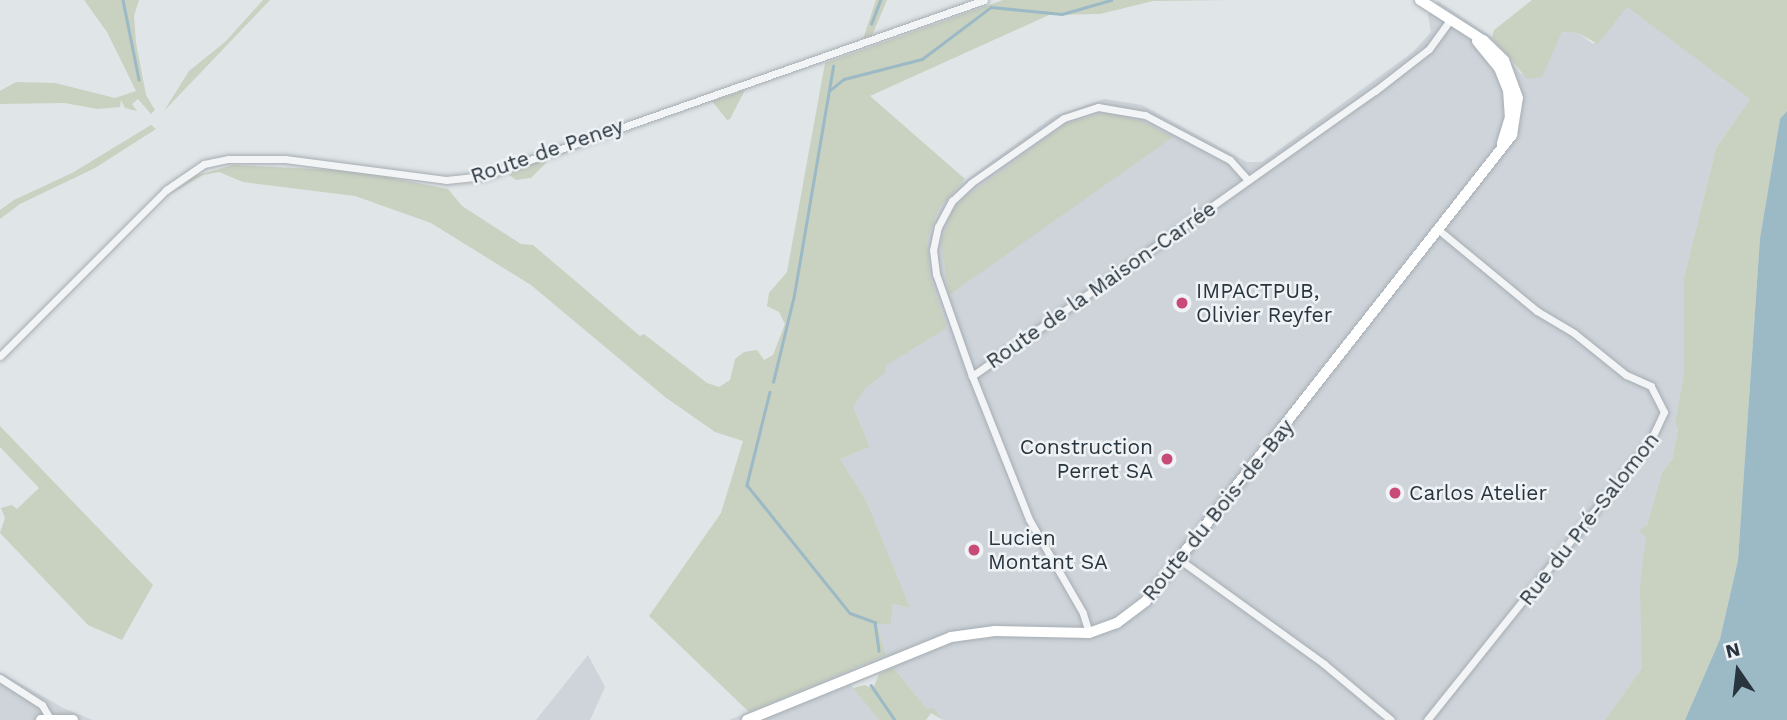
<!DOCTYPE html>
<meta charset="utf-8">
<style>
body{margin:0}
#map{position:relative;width:1787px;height:720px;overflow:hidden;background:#e0e5e8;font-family:"Work Sans",sans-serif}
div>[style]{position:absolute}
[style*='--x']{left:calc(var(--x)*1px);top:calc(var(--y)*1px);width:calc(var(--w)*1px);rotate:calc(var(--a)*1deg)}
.built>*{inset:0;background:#ced4da}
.green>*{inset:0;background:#c9d1c1}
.water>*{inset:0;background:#9cb9c6}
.stream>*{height:2.5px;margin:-1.25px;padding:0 1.25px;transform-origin:1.25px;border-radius:1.25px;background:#9cb9c6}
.roads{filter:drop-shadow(0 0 2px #a5adb2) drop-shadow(0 0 2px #a5adb2)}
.minor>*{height:7px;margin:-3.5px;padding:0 3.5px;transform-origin:3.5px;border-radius:3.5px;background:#f2f4f6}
.secondary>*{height:10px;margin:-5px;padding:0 5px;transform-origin:5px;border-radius:5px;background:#fff}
.dots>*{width:19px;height:19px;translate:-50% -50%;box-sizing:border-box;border:4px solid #eff3f6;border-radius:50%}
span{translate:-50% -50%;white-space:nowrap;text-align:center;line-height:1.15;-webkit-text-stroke:5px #eff3f6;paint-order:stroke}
.street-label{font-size:21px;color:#29353e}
.poi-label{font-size:21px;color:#29353e}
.left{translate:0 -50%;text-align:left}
.right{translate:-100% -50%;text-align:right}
.north{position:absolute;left:1703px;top:636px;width:70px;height:70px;-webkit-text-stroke:5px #eff3f6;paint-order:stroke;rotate:346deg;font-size:19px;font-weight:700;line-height:28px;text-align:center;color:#29353e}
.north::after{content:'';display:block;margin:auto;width:24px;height:32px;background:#29353e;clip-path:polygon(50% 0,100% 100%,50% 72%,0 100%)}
</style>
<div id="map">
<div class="built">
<div style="clip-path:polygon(1438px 1px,1495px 39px,1520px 73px,1540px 77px,1562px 32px,1578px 33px,1593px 44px,1627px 7px,1750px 99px,1716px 148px,1684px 278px,1684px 373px,1675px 422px,1678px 430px,1672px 460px,1662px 472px,1647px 525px,1640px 531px,1646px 536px,1642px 668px,1605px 720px,943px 720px,933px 709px,927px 709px,893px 667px,851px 685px,879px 720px,729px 720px,886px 655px,877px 625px,891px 622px,893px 604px,909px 608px,866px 500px,840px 459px,870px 447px,853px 407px,865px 389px,886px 372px,884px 366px,947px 328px,930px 277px,927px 240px,939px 208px,955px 188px,1054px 116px,1105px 99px,1142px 105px,1247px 162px,1262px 162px,1413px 52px,1431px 32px,1428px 15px)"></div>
<div style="clip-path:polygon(588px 655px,605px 687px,590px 720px,536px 720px)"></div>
<div style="clip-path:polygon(0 672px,65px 709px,93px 720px,0 720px)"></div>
</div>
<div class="green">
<div style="clip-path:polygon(84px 0,139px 0,134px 16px,136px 43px,146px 95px,155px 110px,151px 114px,138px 99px,132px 104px,137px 111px,125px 108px,121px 100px,120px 107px,98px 109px,64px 103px,0 104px,0 91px,16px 82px,55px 83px,115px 98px,136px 91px,107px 32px)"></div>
<div style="clip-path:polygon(263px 0,270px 0,164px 111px,189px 71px,225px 42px)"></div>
<div style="clip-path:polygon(876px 0,887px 0,871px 38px,863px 39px)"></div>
<div style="clip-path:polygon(1003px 0,1231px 0,1153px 1px,1100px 14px,1049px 15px,870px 96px,965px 179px,939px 208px,927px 240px,930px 277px,947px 328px,885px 366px,886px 372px,865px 389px,853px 407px,870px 447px,840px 459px,866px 500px,910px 608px,893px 604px,891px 623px,877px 625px,886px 655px,749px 712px,649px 616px,721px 513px,743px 441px,715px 432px,665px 397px,531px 285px,431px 223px,355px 196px,243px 182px,219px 172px,203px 175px,169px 195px,195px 176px,233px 165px,357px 171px,448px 189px,462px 206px,521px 244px,533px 245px,640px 336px,644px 334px,707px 383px,719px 387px,730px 380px,735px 359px,744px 352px,757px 350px,764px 360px,773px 355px,785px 324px,779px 312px,767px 306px,769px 293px,787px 272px,825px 63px)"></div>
<div style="clip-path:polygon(1532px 0,1787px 0,1787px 111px,1780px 119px,1760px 238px,1738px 560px,1720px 639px,1685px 720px,1605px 720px,1642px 668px,1640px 587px,1646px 537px,1639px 531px,1647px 525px,1662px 472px,1672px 460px,1678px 430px,1675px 422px,1684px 373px,1684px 278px,1716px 148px,1750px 99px,1627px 7px,1598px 44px,1578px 33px,1562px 32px,1542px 77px,1527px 79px,1492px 37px,1494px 30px)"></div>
<div style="clip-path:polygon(745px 90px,730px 119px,727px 120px,712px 101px)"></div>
<div style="clip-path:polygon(1105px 113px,1141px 121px,1173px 137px,949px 295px,941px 243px,952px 212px,963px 199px,1067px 123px)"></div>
<div style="clip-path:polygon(151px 125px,156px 129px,95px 168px,20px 204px,0 219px,0 210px,14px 200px,72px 173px)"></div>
<div style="clip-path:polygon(554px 155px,531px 178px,516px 180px,508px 174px)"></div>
<div style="clip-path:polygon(0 426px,153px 585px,122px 640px,88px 625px,0 533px,5px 518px,1px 508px,12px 505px,17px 509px,39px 488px,0 447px)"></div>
<div style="clip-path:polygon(893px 667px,927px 709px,933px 708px,943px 720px,931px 713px,926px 720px,879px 720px,853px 688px,865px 685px,873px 689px,879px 674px)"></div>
</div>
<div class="water">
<div style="clip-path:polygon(1787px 111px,1787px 720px,1685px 720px,1720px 639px,1738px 560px,1760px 238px,1780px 119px)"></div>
</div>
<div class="stream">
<div style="--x:123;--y:0;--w:81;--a:78.6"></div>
<div style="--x:871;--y:24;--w:26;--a:-69"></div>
<div style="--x:829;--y:91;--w:19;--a:-39"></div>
<div style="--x:844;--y:79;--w:81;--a:-14.4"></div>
<div style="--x:922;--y:59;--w:86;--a:-37"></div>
<div style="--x:991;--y:7;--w:71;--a:5.6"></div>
<div style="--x:1062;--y:14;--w:51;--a:-15.9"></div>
<div style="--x:773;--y:382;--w:89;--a:-76.4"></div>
<div style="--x:794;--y:295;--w:232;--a:-80.3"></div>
<div style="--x:770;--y:392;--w:96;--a:103.9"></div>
<div style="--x:747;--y:485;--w:164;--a:51.2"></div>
<div style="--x:850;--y:613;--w:27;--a:20"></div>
<div style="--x:875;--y:622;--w:29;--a:82"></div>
<div style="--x:871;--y:685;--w:42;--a:55.6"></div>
</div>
<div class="roads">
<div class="minor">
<div style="--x:0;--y:356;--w:235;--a:-45"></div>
<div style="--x:166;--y:190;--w:46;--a:-34.4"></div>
<div style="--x:204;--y:164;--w:25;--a:-12"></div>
<div style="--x:228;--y:159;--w:57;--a:0"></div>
<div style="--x:285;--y:159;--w:162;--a:7.4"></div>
<div style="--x:446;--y:180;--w:38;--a:-6"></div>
<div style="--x:484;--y:176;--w:530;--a:-19.39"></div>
<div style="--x:972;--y:376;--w:494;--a:-35.3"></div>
<div style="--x:1375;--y:91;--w:68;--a:-37.9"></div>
<div style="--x:1429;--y:49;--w:36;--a:-54"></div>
<div style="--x:1180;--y:560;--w:178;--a:35.8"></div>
<div style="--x:1324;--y:664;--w:87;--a:39.9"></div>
<div style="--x:1089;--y:633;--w:21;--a:-107"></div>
<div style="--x:1083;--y:613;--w:108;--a:-119.9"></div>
<div style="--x:1029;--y:519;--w:154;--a:-111.7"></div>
<div style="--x:972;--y:376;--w:108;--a:-109.4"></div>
<div style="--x:936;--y:274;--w:24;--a:-97"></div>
<div style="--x:933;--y:250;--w:24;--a:-78"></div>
<div style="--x:938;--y:227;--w:30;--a:-62"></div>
<div style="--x:952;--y:201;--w:26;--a:-43"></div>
<div style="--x:971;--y:183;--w:113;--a:-35"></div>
<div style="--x:1064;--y:118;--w:36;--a:-18"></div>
<div style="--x:1098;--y:107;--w:48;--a:9.7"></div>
<div style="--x:1145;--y:115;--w:96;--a:27.9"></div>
<div style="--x:1230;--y:160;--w:27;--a:48"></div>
<div style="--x:0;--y:678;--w:50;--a:32.7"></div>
<div style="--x:42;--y:705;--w:16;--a:60"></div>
<div style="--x:1427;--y:720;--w:356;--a:-51.3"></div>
<div style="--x:1650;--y:442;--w:33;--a:-65"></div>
<div style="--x:1664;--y:412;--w:29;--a:-117"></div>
<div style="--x:1651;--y:386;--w:27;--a:-156"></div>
<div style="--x:1626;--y:375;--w:67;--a:-141.1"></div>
<div style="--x:1574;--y:333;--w:43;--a:-149.3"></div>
<div style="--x:1537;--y:311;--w:126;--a:-140.5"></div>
</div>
<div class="secondary">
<div style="--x:1477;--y:41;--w:35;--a:51"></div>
<div style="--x:1499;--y:68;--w:24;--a:68"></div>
<div style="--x:1508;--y:90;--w:27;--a:86"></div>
<div style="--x:1510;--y:117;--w:28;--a:107"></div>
<div style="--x:41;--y:720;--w:32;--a:0"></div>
<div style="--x:747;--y:720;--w:220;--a:-22.1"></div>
<div style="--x:951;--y:637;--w:44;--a:-7.8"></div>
<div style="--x:995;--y:631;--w:94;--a:1.2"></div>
<div style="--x:1089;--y:633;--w:30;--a:-20"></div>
<div style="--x:1117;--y:623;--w:36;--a:-37"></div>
<div style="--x:1146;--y:601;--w:593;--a:-51.85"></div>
<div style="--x:1512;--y:135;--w:37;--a:-81"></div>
<div style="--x:1518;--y:98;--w:40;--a:-110.2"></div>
<div style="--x:1504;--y:60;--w:28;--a:-136"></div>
<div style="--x:1484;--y:41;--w:76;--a:-147.4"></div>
</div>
</div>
<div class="dots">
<div style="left:1182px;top:303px;background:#c84a77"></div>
<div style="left:1167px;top:459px;background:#c84a77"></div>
<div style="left:1395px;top:493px;background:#c84a77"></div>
<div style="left:974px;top:550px;background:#c84a77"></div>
</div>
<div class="street-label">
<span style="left:547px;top:151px;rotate:-19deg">Route de Peney</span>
<span style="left:1101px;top:285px;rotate:-35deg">Route de la Maison-Carrée</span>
<span style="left:1218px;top:510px;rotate:-51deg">Route du Bois-de-Bay</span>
<span style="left:1589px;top:519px;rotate:-52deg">Rue du Pré-Salomon</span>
</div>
<div class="poi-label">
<span class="left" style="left:1196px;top:303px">IMPACTPUB,<br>Olivier Reyfer</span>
<span class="right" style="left:1153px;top:459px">Construction<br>Perret SA</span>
<span class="left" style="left:1409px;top:493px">Carlos Atelier</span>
<span class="left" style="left:988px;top:550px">Lucien<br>Montant SA</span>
</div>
<div class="north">N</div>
</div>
